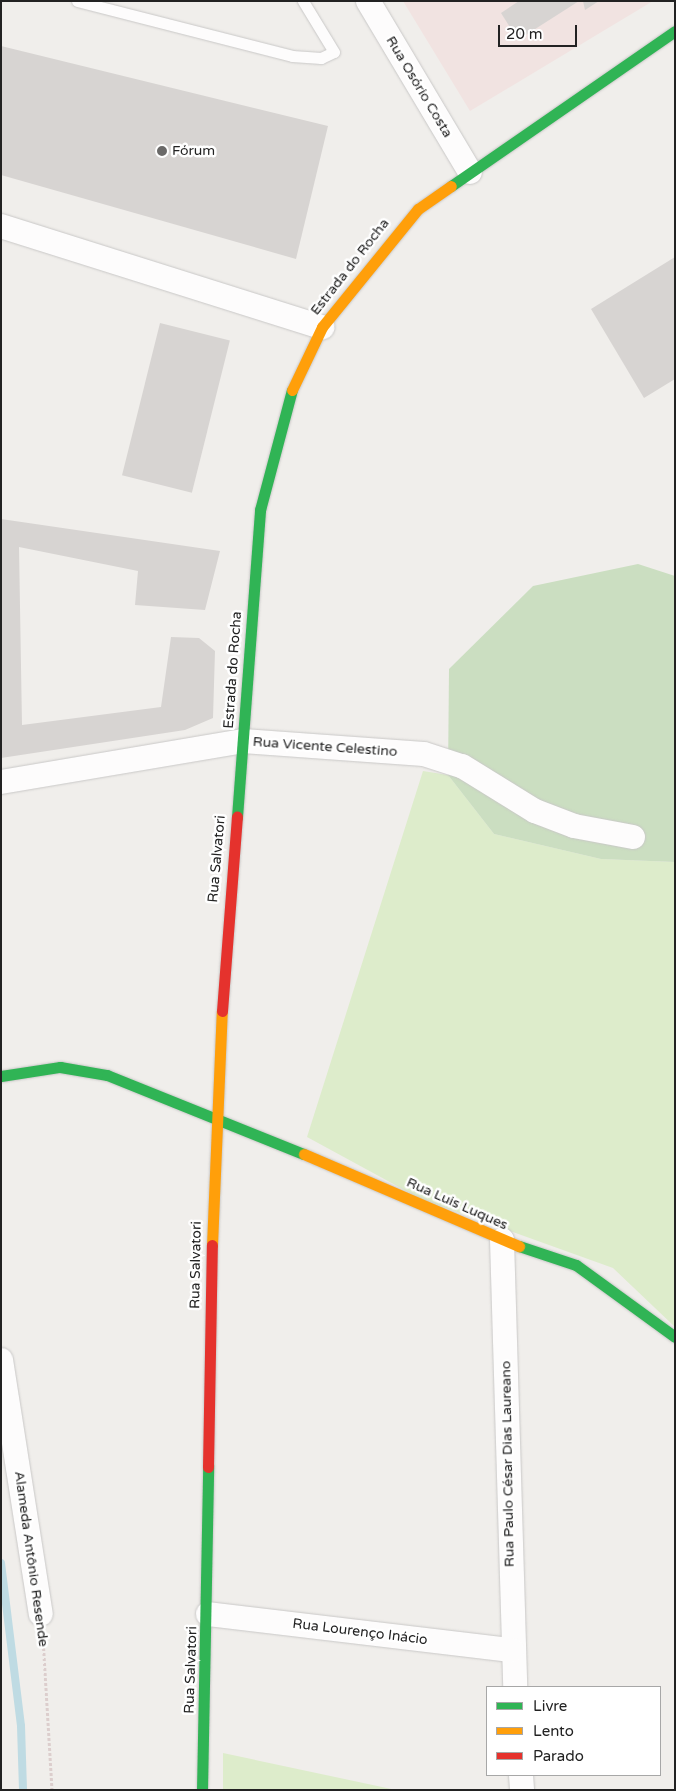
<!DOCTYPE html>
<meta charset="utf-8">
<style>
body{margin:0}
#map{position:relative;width:676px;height:1791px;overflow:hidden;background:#f0eeeb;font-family:"Varela Round",sans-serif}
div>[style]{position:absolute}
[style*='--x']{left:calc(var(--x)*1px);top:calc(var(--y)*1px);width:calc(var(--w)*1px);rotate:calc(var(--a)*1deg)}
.commercial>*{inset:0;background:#f1e3e1}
.grass>*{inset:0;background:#ddeccb}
.forest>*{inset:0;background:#cbdec1}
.stream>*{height:8px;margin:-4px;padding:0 4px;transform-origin:4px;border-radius:4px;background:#bfdbe3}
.building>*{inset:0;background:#d7d4d2;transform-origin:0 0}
.path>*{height:3px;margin-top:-1.5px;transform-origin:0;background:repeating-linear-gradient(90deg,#dccecd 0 2.5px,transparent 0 5px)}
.roads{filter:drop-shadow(0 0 1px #c9c8c7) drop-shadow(0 0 1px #c9c8c7)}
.lane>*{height:11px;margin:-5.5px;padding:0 5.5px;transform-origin:5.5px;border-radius:5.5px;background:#fdfcfc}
.street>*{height:24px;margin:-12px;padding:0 12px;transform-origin:12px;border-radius:12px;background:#fdfcfc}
.fast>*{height:11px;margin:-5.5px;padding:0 5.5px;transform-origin:5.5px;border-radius:5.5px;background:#30b455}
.slow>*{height:11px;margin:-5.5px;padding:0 5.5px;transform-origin:5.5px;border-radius:5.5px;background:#ff9f0a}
.jam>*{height:11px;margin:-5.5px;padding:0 5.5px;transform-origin:5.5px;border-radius:5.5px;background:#e5322d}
.dots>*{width:14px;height:14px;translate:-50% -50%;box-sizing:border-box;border:2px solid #fff;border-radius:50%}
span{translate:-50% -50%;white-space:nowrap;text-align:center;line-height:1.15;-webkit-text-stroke:5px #fff;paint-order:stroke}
.street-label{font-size:14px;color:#222}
.poi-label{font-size:14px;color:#222}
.left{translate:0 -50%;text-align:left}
.frame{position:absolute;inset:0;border:2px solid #222;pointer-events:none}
.legend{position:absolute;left:486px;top:1686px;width:175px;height:90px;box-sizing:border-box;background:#fff;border:1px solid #a7a7a7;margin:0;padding:6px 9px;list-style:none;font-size:15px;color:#222}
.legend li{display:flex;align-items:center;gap:10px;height:25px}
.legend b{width:25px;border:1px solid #a7a7a7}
.scale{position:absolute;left:498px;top:25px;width:79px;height:22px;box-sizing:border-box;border:2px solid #222;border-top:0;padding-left:6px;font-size:15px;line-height:18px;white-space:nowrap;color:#222;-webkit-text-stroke:4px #fff;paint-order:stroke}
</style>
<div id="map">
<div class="commercial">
<div style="clip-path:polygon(403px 1px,653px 1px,470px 111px)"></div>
</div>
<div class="grass">
<div style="clip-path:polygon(423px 771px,448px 775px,494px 834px,601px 859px,675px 862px,675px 1327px,613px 1268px,421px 1199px,307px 1137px)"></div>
<div style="clip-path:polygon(223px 1753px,396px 1790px,223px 1790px)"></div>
</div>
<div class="forest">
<div style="clip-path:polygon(638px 564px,675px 576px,675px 862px,601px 859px,494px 834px,448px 775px,449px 669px,533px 586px)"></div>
</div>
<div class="stream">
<div style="--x:1;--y:1563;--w:164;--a:83"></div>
<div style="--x:21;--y:1726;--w:64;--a:88.2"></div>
</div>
<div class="building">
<div style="clip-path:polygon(519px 1px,579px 1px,518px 40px,501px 13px)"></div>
<div style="clip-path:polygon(583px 1px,599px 1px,585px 10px)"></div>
<div style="clip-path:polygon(1px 46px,328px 126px,296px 259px,1px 175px)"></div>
<div style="clip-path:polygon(675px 257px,675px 379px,644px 398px,591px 309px)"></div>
<div style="left:160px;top:323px;width:72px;height:157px;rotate:14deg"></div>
<div style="clip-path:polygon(1px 519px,220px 551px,205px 610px,135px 605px,138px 571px,19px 547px,22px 725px,161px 707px,171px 637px,199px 638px,215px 651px,213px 718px,185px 730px,1px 758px)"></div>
</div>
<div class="path">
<div style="--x:43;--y:1638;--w:152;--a:86.6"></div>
</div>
<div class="roads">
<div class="lane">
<div style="--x:77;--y:1;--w:222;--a:14.3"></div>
<div style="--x:292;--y:56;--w:29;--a:4"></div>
<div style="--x:321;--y:58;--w:14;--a:-25"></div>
<div style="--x:334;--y:52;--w:60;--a:-121.3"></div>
</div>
<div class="street">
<div style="--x:368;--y:1;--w:199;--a:59.2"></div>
<div style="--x:1;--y:226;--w:337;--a:17.5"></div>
<div style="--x:1;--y:782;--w:245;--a:-9.6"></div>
<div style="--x:243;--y:741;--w:181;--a:4.1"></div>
<div style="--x:424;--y:754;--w:40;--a:18"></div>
<div style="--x:462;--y:766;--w:86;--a:31.7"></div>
<div style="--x:535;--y:811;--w:42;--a:21"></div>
<div style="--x:574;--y:826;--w:60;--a:10.6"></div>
<div style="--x:502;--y:1240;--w:447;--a:88.3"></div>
<div style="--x:1;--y:1360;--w:257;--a:81.1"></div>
<div style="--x:208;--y:1614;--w:306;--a:6.8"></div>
<div style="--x:521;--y:1775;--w:15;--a:86"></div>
</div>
<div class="fast">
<div style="--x:451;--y:186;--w:272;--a:-34.7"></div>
<div style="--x:237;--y:817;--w:308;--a:-85.7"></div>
<div style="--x:260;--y:510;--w:124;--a:-75.1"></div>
<div style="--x:1;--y:1076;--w:60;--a:-8.7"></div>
<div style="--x:60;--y:1067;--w:48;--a:9.7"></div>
<div style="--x:107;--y:1075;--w:212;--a:21.9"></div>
<div style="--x:519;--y:1246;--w:60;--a:18.4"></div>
<div style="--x:576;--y:1265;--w:122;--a:36"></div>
<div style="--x:202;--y:1790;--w:323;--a:-88.9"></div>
</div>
<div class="slow">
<div style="--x:292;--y:390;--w:70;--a:-64.5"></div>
<div style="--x:322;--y:327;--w:152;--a:-50.9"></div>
<div style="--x:418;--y:209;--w:40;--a:-34.9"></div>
<div style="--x:304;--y:1154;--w:234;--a:23.2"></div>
<div style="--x:212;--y:1245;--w:234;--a:-87.6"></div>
</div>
<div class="jam">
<div style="--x:222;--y:1011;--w:195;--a:-85.6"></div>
<div style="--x:208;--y:1467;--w:222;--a:-89"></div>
</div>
</div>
<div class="dots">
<div style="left:162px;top:151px;background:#6a6968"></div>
</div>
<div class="street-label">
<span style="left:419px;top:87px;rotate:59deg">Rua Osório Costa</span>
<span style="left:350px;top:267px;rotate:-52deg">Estrada do Rocha</span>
<span style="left:233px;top:670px;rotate:-86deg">Estrada do Rocha</span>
<span style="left:325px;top:747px;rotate:4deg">Rua Vicente Celestino</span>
<span style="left:217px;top:859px;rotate:-85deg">Rua Salvatori</span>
<span style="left:457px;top:1204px;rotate:24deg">Rua Luis Luques</span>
<span style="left:196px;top:1265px;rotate:-89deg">Rua Salvatori</span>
<span style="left:508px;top:1464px;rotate:-91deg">Rua Paulo César Dias Laureano</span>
<span style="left:31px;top:1559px;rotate:82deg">Alameda Antônio Resende</span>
<span style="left:360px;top:1632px;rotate:7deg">Rua Lourenço Inácio</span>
<span style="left:191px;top:1670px;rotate:-88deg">Rua Salvatori</span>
</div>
<div class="poi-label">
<span class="left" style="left:172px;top:151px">Fórum</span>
</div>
<div class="frame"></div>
<ul class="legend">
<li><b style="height:6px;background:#30b455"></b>Livre</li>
<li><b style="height:6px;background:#ff9f0a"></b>Lento</li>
<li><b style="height:6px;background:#e5322d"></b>Parado</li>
</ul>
<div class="scale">20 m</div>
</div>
